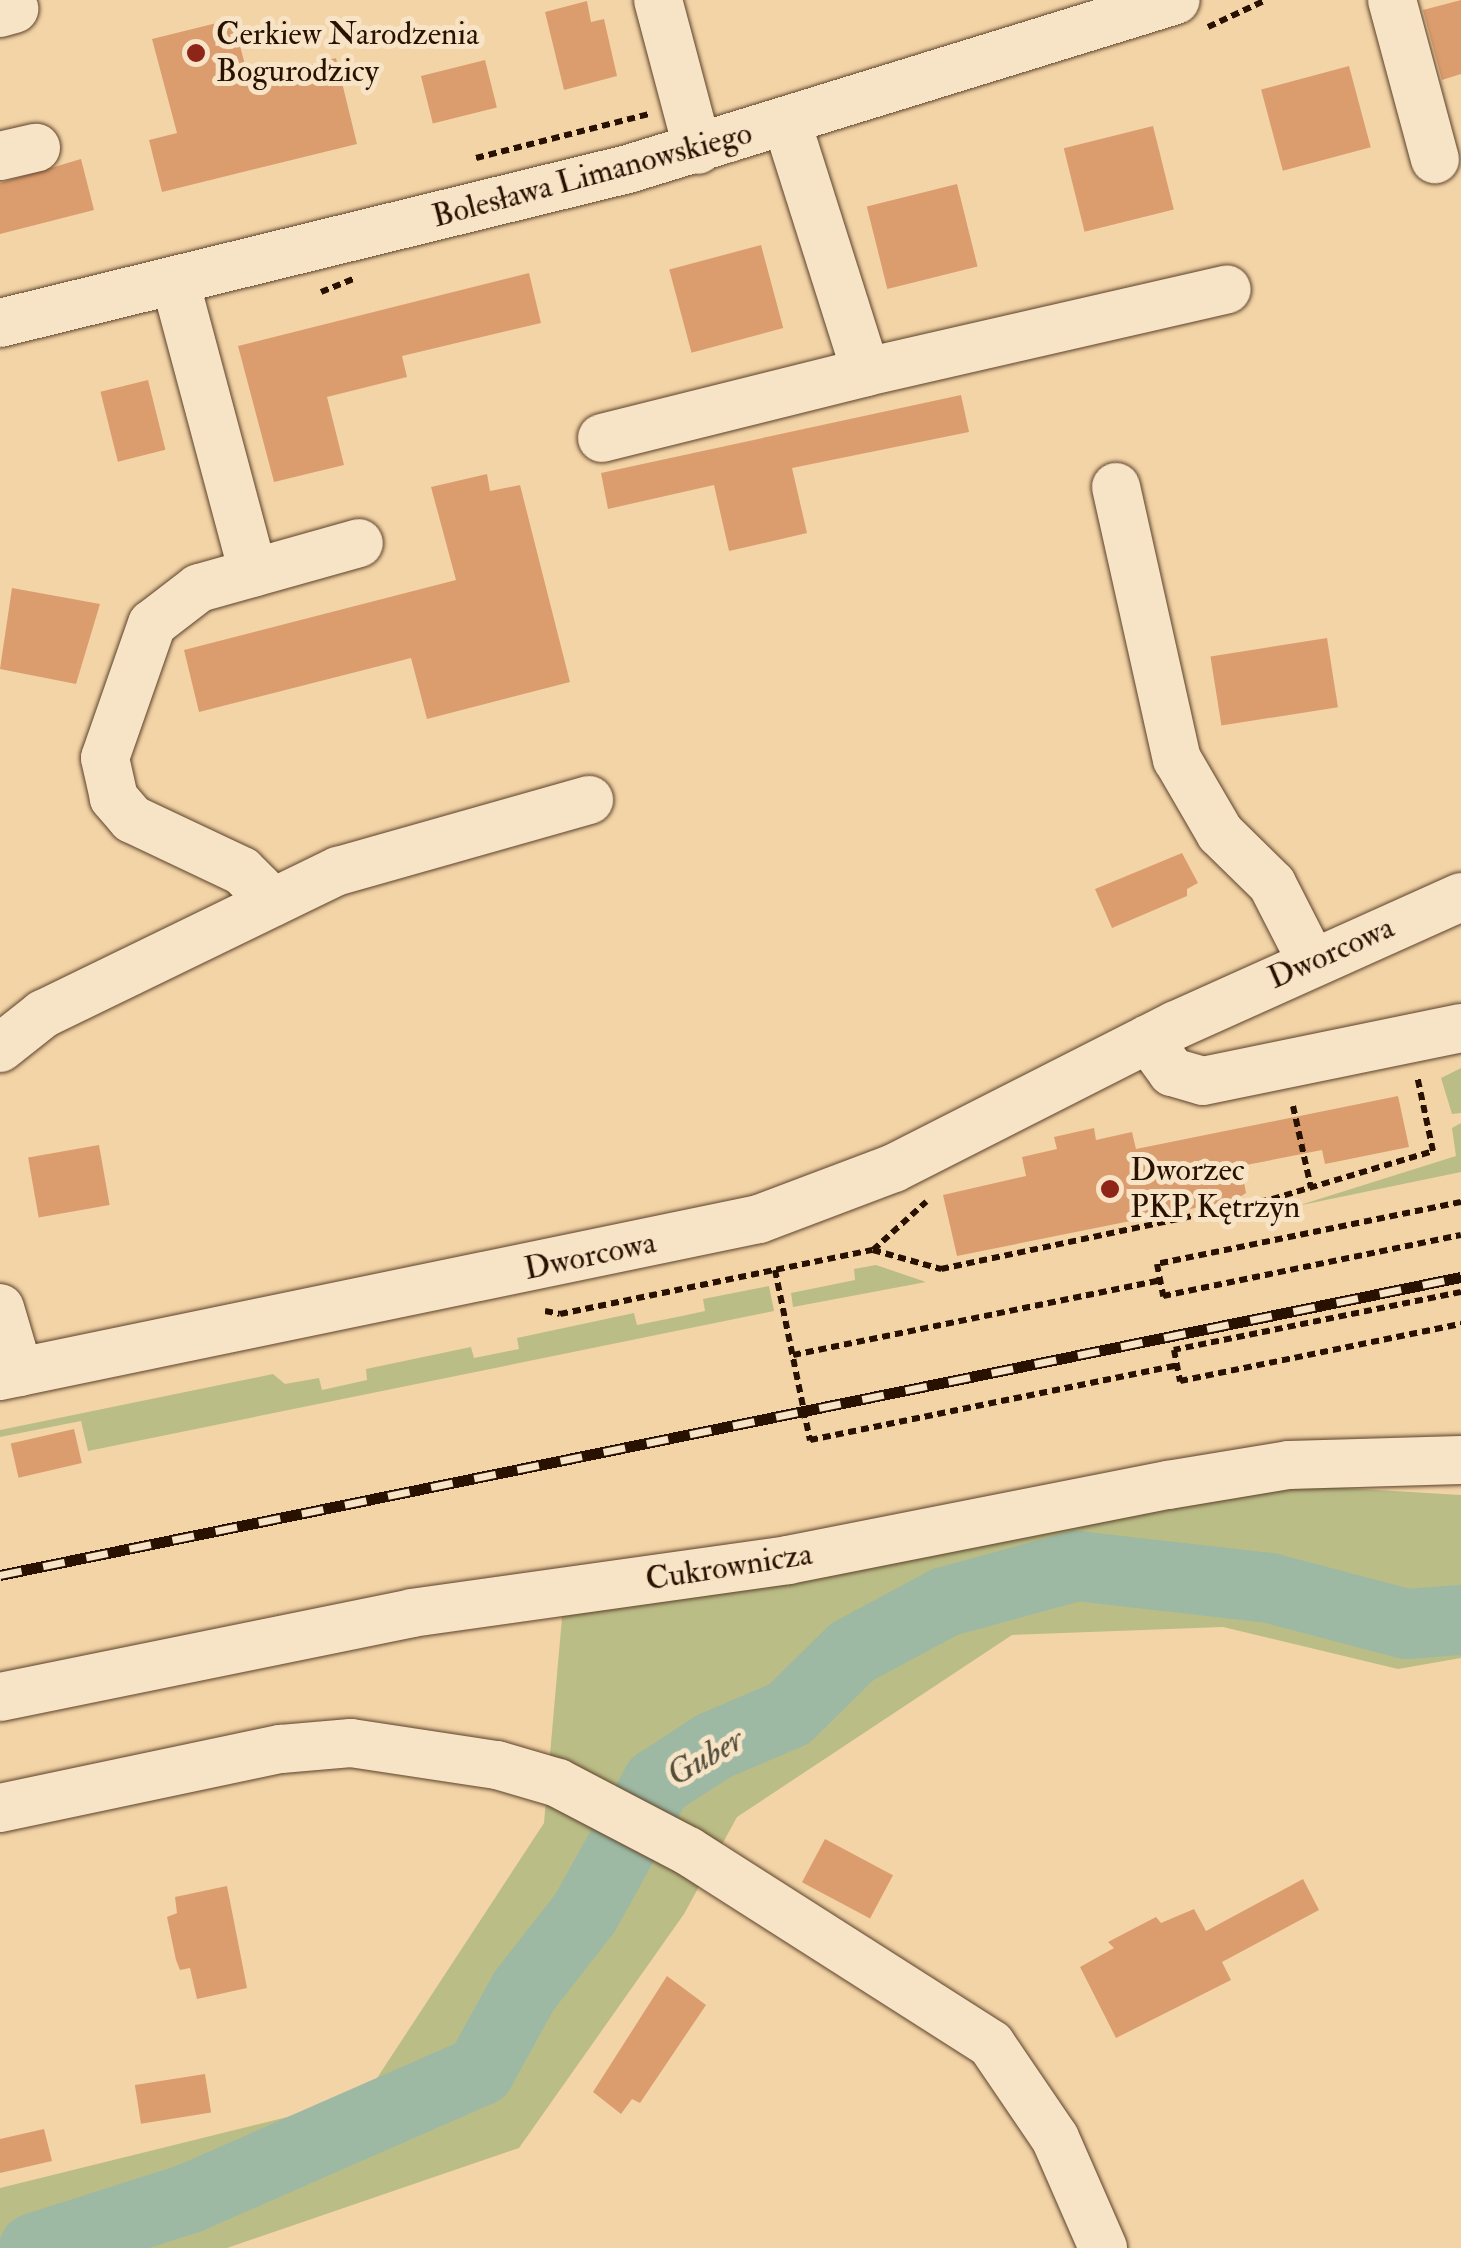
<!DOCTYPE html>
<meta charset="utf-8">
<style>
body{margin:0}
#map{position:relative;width:1461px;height:2248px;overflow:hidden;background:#f3d4a7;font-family:"IM FELL Double Pica",serif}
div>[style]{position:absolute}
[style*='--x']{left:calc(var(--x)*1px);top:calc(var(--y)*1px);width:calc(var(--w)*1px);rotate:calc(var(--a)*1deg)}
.green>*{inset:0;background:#bbbd87}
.river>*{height:70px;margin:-35px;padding:0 35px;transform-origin:35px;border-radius:35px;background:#9db9a3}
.building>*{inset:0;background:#dc9d6e;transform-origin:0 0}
.path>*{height:6px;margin-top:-3px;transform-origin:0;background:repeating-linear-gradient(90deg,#291100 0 8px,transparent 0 13px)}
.roads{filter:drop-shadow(0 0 2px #5c422a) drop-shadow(0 0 2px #5c422a)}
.minor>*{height:48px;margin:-24px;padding:0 24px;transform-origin:24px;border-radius:24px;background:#f7e3c6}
.rail>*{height:11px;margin-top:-5.5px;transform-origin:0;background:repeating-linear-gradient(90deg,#f7e3c6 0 22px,#291100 0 44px);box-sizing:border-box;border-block:2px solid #291100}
.dots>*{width:28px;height:28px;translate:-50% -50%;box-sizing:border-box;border:5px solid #f7e3c6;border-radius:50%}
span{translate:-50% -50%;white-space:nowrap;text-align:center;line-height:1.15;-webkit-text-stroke:10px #f7e3c6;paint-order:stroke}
.poi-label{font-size:32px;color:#291100}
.left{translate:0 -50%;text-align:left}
.street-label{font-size:32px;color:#291100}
.water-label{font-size:35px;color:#524c39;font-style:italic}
</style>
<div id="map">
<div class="green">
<div style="clip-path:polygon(1461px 1068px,1461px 1113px,1452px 1114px,1441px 1078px)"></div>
<div style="clip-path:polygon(1461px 1123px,1461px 1172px,1297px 1206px,1456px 1156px,1452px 1128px)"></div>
<div style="clip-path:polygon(876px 1265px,926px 1282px,793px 1307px,791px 1293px,855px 1280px,854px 1269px)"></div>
<div style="clip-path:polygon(769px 1286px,774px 1311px,88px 1451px,81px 1421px,0 1437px,0 1430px,273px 1374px,285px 1384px,319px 1378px,322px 1390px,367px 1380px,366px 1369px,471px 1347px,474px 1358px,519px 1349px,517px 1338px,634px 1313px,637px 1325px,682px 1316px,705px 1311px,703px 1299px)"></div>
<div style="clip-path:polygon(1309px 1486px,1461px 1495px,1461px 1658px,1398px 1669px,1223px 1627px,1012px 1635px,737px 1817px,684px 1914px,519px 2148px,227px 2248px,0 2248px,0 2188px,364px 2098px,544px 1823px,566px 1572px)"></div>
</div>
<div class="river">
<div style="--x:34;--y:2248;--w:162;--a:-17.7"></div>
<div style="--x:188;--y:2199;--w:319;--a:-23.7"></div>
<div style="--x:480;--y:2071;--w:91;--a:-61.2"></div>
<div style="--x:524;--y:1991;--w:99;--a:-52"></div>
<div style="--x:585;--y:1913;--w:149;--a:-61"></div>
<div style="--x:657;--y:1783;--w:68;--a:-33"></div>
<div style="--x:714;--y:1746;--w:82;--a:-23.1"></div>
<div style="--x:789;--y:1714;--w:88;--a:-44.5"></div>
<div style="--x:852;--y:1652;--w:106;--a:-28.3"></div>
<div style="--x:945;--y:1602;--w:137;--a:-15.3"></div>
<div style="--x:1077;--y:1566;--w:194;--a:6.5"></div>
<div style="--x:1270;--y:1588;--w:141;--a:14.8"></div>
<div style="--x:1406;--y:1624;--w:55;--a:-4.2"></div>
</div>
<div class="building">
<div style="clip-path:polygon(1461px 0,1461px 74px,1442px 80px,1423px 10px)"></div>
<div style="clip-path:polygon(587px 1px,591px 22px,604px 19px,617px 76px,564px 90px,545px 12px)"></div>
<div style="clip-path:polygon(233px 19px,249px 80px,336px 58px,357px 144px,162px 192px,149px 140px,177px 133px,152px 39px)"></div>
<div style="left:485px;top:60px;width:49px;height:66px;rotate:76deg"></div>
<div style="left:1349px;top:66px;width:84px;height:91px;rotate:75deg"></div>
<div style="left:1153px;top:126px;width:86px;height:92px;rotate:76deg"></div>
<div style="clip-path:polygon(81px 159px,94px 210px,0 234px,0 183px)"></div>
<div style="left:957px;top:184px;width:85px;height:93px;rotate:76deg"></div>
<div style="left:761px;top:245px;width:86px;height:95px;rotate:75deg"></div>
<div style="clip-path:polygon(529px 273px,541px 323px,402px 356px,407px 377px,327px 397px,344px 465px,274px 482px,238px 346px)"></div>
<div style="left:148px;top:380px;width:72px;height:49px;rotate:76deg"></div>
<div style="clip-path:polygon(961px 395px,969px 432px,792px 468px,807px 533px,729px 551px,714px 485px,608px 509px,601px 473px)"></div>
<div style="clip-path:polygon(487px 474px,490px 491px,520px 485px,570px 682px,427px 719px,411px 658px,199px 712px,184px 650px,456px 580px,431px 487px)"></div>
<div style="clip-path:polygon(12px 588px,100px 604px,76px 684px,0 669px)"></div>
<div style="left:1327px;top:638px;width:70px;height:118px;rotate:81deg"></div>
<div style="clip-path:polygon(1182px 853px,1198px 883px,1187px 889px,1187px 896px,1112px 928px,1095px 889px)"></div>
<div style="clip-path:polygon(1398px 1096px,1409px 1147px,1325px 1164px,1322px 1150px,1241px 1166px,1246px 1193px,1235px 1200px,957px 1256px,943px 1195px,1026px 1176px,1022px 1157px,1057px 1149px,1054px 1137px,1094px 1128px,1096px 1140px,1132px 1132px,1136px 1149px)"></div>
<div style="left:99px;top:1145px;width:61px;height:72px;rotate:80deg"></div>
<div style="left:74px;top:1429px;width:35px;height:65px;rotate:77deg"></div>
<div style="left:825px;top:1839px;width:77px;height:49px;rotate:28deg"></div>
<div style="clip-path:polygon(1303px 1879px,1319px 1910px,1222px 1962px,1231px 1980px,1116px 2038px,1080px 1967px,1114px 1948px,1108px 1942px,1156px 1917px,1161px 1923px,1194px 1909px,1206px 1931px)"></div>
<div style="clip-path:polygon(227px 1886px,247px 1988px,197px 1999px,190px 1968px,180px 1970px,176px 1960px,167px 1917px,177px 1913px,175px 1897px)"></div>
<div style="clip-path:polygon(667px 1976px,706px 2005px,640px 2103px,632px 2099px,621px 2114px,593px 2092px)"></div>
<div style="left:205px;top:2074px;width:39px;height:71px;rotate:81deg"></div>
<div style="clip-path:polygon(44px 2129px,52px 2161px,0 2173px,0 2139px)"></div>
</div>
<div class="path">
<div style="--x:1208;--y:27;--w:64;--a:-25"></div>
<div style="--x:476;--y:158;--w:178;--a:-14.3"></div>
<div style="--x:321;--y:292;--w:35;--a:-22"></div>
<div style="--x:1293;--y:1106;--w:84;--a:77.6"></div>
<div style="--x:1461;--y:1202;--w:310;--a:168.5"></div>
<div style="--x:1157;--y:1264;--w:33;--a:79"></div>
<div style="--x:1163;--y:1296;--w:304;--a:-11.6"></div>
<div style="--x:873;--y:1250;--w:71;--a:15.6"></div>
<div style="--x:941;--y:1269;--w:338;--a:-11.9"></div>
<div style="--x:1272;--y:1199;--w:168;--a:-16.6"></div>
<div style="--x:1433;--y:1151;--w:77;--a:-102"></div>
<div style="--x:775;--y:1270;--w:174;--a:78.4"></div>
<div style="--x:810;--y:1440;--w:375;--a:-11.5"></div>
<div style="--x:1461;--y:1292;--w:293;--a:168.6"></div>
<div style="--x:1174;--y:1350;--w:32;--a:79"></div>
<div style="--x:1180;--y:1381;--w:287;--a:-11.5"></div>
<div style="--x:545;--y:1311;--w:15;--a:11"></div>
<div style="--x:560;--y:1314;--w:319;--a:-11.6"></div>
<div style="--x:873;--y:1250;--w:72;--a:-42.2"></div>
<div style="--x:793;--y:1355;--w:375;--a:-11.5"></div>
</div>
<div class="roads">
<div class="minor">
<div style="--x:658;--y:0;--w:155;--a:75.1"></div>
<div style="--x:1392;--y:0;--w:165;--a:74.9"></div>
<div style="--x:0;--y:13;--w:15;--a:-16"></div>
<div style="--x:787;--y:123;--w:261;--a:72.4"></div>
<div style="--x:866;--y:372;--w:370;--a:-12.9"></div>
<div style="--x:0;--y:156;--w:37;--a:-13"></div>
<div style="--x:175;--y:281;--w:302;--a:75"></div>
<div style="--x:0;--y:323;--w:647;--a:-13.78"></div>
<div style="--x:628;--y:169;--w:573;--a:-17.14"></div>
<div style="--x:602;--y:438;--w:272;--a:-14"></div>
<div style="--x:1116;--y:487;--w:279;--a:77.4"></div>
<div style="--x:1177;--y:759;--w:86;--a:59.8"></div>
<div style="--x:1220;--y:833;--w:73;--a:44.4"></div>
<div style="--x:1272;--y:884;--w:88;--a:62.9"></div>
<div style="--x:273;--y:902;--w:44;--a:-135"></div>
<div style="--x:242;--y:871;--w:122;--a:-154.7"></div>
<div style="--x:132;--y:819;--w:28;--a:-131"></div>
<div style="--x:114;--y:798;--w:41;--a:-102.7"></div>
<div style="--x:105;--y:758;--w:142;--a:-70.7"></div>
<div style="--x:152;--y:624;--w:59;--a:-37.5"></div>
<div style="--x:199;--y:588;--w:166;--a:-15.7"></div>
<div style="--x:1148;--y:1039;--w:41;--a:54"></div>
<div style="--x:1172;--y:1072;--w:32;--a:16"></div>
<div style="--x:1203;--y:1081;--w:263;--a:-11.6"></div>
<div style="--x:0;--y:1048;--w:55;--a:-38.3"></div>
<div style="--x:43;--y:1014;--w:328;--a:-25.9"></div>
<div style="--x:338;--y:871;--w:261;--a:-15.8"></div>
<div style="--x:0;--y:1308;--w:67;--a:73.5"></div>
<div style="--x:0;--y:1376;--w:775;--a:-11.69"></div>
<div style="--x:759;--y:1219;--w:144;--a:-20.7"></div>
<div style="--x:894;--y:1168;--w:316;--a:-26.9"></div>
<div style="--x:1176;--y:1025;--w:312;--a:-24.2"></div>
<div style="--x:0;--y:1697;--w:420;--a:-11.5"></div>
<div style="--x:412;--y:1613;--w:380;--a:-8"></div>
<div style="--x:788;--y:1560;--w:387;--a:-11.2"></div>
<div style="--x:1168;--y:1485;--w:123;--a:-9.4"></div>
<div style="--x:1289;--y:1465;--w:172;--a:-1.7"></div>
<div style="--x:0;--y:1808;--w:287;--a:-11.9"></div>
<div style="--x:281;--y:1749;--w:70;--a:-4.9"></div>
<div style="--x:351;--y:1743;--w:148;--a:8.6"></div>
<div style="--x:497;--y:1765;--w:64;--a:16.4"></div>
<div style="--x:558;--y:1783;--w:147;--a:27.6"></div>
<div style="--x:688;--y:1851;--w:359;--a:32.5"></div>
<div style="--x:991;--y:2044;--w:114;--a:55.8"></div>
<div style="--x:1055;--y:2138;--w:120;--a:66.4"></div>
</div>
</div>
<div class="rail">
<div style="--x:0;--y:1575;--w:1491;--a:-11.53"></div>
</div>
<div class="dots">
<div style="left:196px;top:53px;background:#8f2418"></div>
<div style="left:1110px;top:1189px;background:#8f2418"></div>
</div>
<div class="poi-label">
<span class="left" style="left:216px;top:53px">Cerkiew Narodzenia<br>Bogurodzicy</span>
<span class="left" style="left:1130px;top:1189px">Dworzec<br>PKP Kętrzyn</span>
</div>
<div class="street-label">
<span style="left:592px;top:175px;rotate:-15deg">Bolesława Limanowskiego</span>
<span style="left:1331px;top:953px;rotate:-24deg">Dworcowa</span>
<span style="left:590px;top:1256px;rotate:-12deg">Dworcowa</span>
<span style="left:729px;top:1567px;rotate:-9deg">Cukrownicza</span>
</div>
<div class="water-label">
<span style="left:705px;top:1757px;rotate:-30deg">Guber</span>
</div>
</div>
